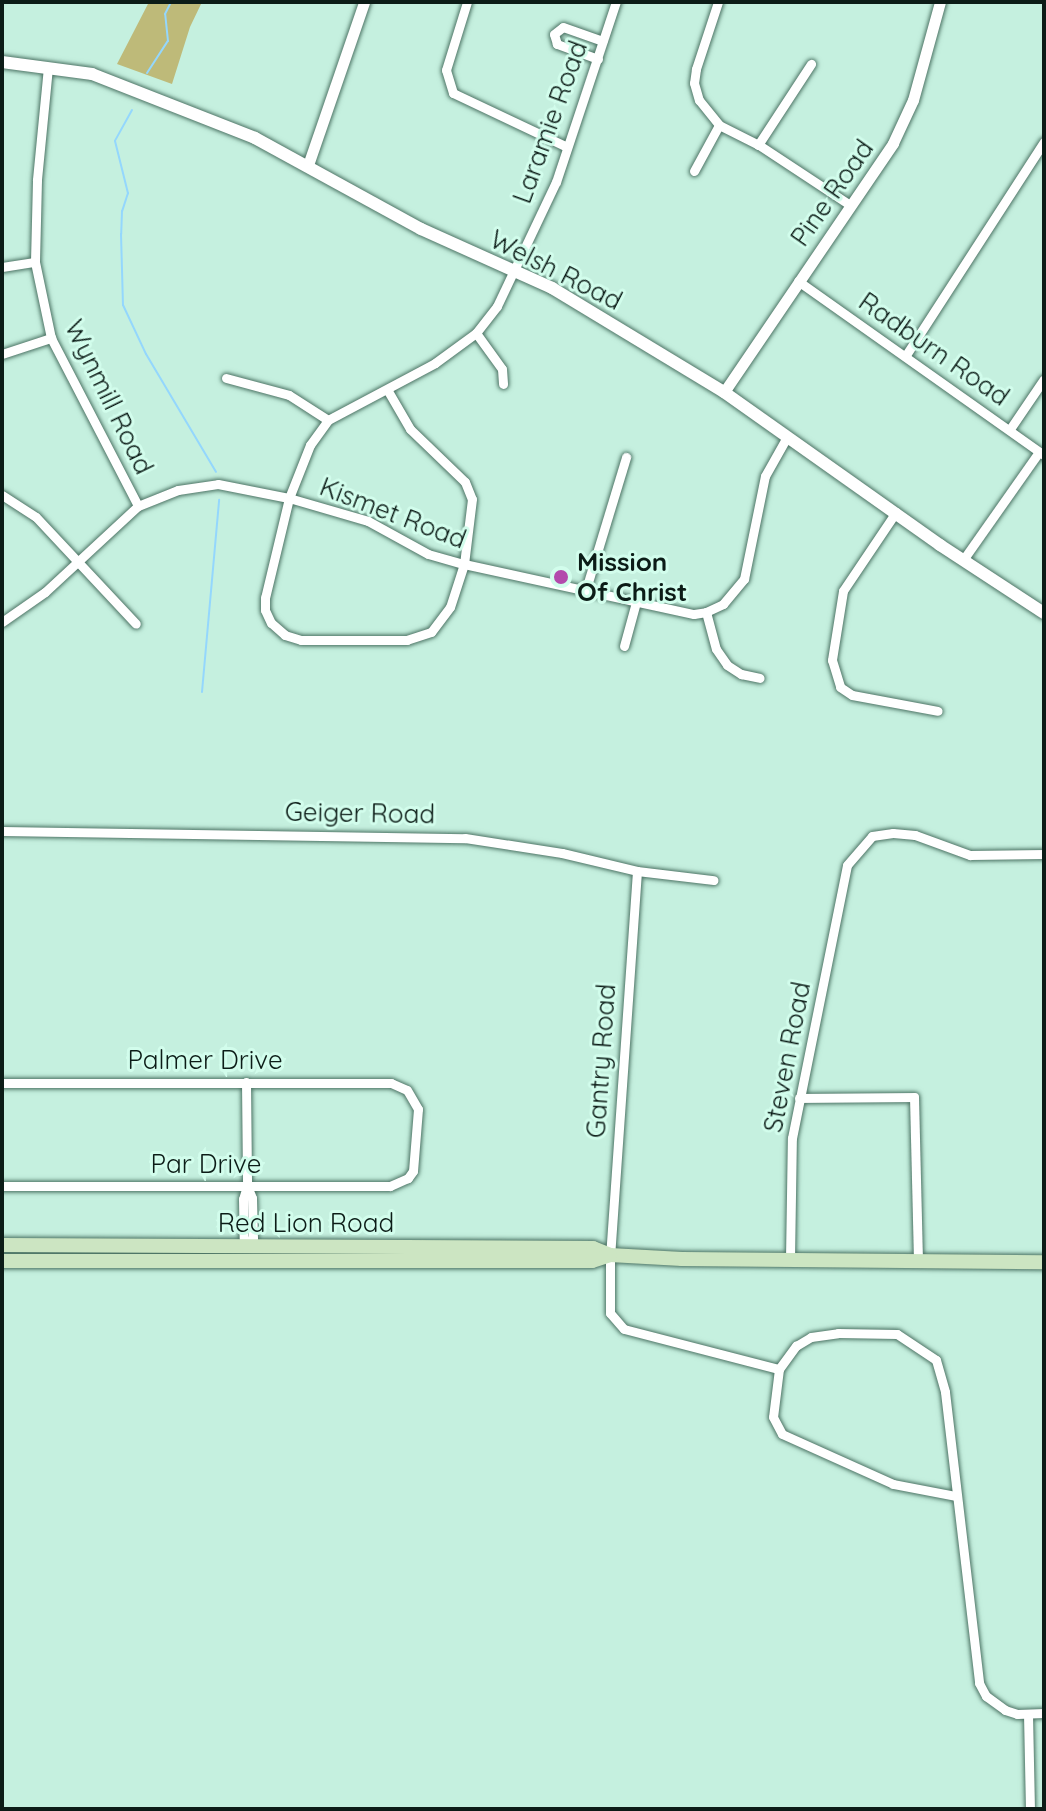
<!DOCTYPE html>
<style>
body{margin:0}
#map{position:relative;width:1046px;height:1811px;overflow:hidden;background:#c5f0df;font-family:Quicksand,sans-serif}
div>[style]{position:absolute}
[style*='--x']{left:calc(var(--x)*1px);top:calc(var(--y)*1px);width:calc(var(--w)*1px);rotate:calc(var(--a)*1deg)}
.forest>*{inset:0;background:#beba79}
.stream>*{height:2px;margin:-1px;padding:0 1px;transform-origin:1px;border-radius:1px;background:#94d7fd}
.roads{filter:drop-shadow(0 0 2px #4d7465) drop-shadow(0 0 2px #4d7465)}
.minor>*{height:9px;margin:-4.5px;padding:0 4.5px;transform-origin:4.5px;border-radius:4.5px;background:#fff}
.tertiary>*{height:11px;margin:-5.5px;padding:0 5.5px;transform-origin:5.5px;border-radius:5.5px;background:#fff}
.secondary>*{height:12px;margin:-6px;padding:0 6px;transform-origin:6px;border-radius:6px;background:#fff}
.primary>*{height:14px;margin:-7px;padding:0 7px;transform-origin:7px;border-radius:7px;background:#cce5c2}
.dots>*{width:22px;height:22px;translate:-50% -50%;box-sizing:border-box;border:4px solid #d2fdec;border-radius:50%}
span{translate:-50% -50%;white-space:nowrap;text-align:center;line-height:1.15;-webkit-text-stroke:6px #d2fdec;paint-order:stroke}
.street-label{font-size:26px;color:#0c1c17}
.poi-label{font-size:26px;color:#0c1c17;font-weight:700}
.left{translate:0 -50%;text-align:left}
.frame{position:absolute;inset:0;border:4px solid #0c1c17;pointer-events:none}
</style>
<div id="map">
<div class="forest">
<div style="clip-path:polygon(149px 2px,202px 2px,190px 27px,172px 84px,117px 64px)"></div>
</div>
<div class="stream">
<div style="--x:147;--y:73;--w:38;--a:-57"></div>
<div style="--x:168;--y:41;--w:27;--a:-96"></div>
<div style="--x:165;--y:14;--w:13;--a:-63"></div>
<div style="--x:132;--y:110;--w:35;--a:119"></div>
<div style="--x:115;--y:141;--w:54;--a:76"></div>
<div style="--x:128;--y:193;--w:19;--a:108"></div>
<div style="--x:122;--y:211;--w:23;--a:92"></div>
<div style="--x:121;--y:234;--w:71;--a:88.4"></div>
<div style="--x:123;--y:305;--w:54;--a:64.9"></div>
<div style="--x:146;--y:354;--w:137;--a:59.3"></div>
<div style="--x:202;--y:692;--w:193;--a:-84.9"></div>
</div>
<div class="roads">
<div class="minor">
<div style="--x:467;--y:2;--w:71;--a:107.2"></div>
<div style="--x:446;--y:70;--w:24;--a:73"></div>
<div style="--x:453;--y:93;--w:126;--a:25.3"></div>
<div style="--x:718;--y:2;--w:71;--a:108.2"></div>
<div style="--x:696;--y:69;--w:14;--a:98"></div>
<div style="--x:694;--y:83;--w:18;--a:74"></div>
<div style="--x:699;--y:100;--w:32;--a:51"></div>
<div style="--x:719;--y:125;--w:45;--a:26.6"></div>
<div style="--x:759;--y:145;--w:109;--a:33.4"></div>
<div style="--x:598;--y:59;--w:44;--a:-159.9"></div>
<div style="--x:557;--y:44;--w:10;--a:-107"></div>
<div style="--x:554;--y:34;--w:11;--a:-38"></div>
<div style="--x:563;--y:27;--w:42;--a:19.3"></div>
<div style="--x:48;--y:67;--w:114;--a:95.6"></div>
<div style="--x:37;--y:180;--w:82;--a:91.4"></div>
<div style="--x:35;--y:262;--w:78;--a:78.1"></div>
<div style="--x:51;--y:338;--w:189;--a:62.6"></div>
<div style="--x:758;--y:145;--w:97;--a:-56.8"></div>
<div style="--x:694;--y:171;--w:52;--a:-61.5"></div>
<div style="--x:2;--y:267;--w:33;--a:-9"></div>
<div style="--x:798;--y:281;--w:301;--a:35.3"></div>
<div style="--x:476;--y:333;--w:44;--a:54.2"></div>
<div style="--x:502;--y:369;--w:15;--a:86"></div>
<div style="--x:2;--y:354;--w:52;--a:-18.1"></div>
<div style="--x:906;--y:355;--w:254;--a:-57.1"></div>
<div style="--x:226;--y:378;--w:65;--a:15.1"></div>
<div style="--x:289;--y:395;--w:46;--a:32.7"></div>
<div style="--x:388;--y:391;--w:44;--a:59.9"></div>
<div style="--x:410;--y:429;--w:76;--a:43.9"></div>
<div style="--x:465;--y:482;--w:18;--a:68"></div>
<div style="--x:472;--y:499;--w:65;--a:97"></div>
<div style="--x:464;--y:564;--w:45;--a:108"></div>
<div style="--x:450;--y:607;--w:31;--a:127"></div>
<div style="--x:431;--y:632;--w:25;--a:162"></div>
<div style="--x:407;--y:640;--w:106;--a:180"></div>
<div style="--x:301;--y:640;--w:17;--a:-163"></div>
<div style="--x:285;--y:635;--w:18;--a:-139"></div>
<div style="--x:271;--y:623;--w:14;--a:-115"></div>
<div style="--x:265;--y:610;--w:12;--a:-90"></div>
<div style="--x:265;--y:598;--w:103;--a:-76.5"></div>
<div style="--x:289;--y:498;--w:57;--a:-68.4"></div>
<div style="--x:310;--y:445;--w:31;--a:-54"></div>
<div style="--x:328;--y:420;--w:121;--a:-28"></div>
<div style="--x:435;--y:363;--w:51;--a:-36.2"></div>
<div style="--x:476;--y:333;--w:34;--a:-52"></div>
<div style="--x:497;--y:306;--w:137;--a:-64.6"></div>
<div style="--x:556;--y:182;--w:190;--a:-71.6"></div>
<div style="--x:1010;--y:429;--w:60;--a:-55.8"></div>
<div style="--x:2;--y:495;--w:40;--a:32.9"></div>
<div style="--x:36;--y:517;--w:146;--a:46.9"></div>
<div style="--x:896;--y:512;--w:95;--a:123.9"></div>
<div style="--x:843;--y:591;--w:70;--a:99.1"></div>
<div style="--x:832;--y:660;--w:28;--a:73"></div>
<div style="--x:840;--y:687;--w:14;--a:34"></div>
<div style="--x:852;--y:695;--w:87;--a:10.5"></div>
<div style="--x:963;--y:560;--w:132;--a:-54.9"></div>
<div style="--x:586;--y:589;--w:138;--a:-73.1"></div>
<div style="--x:706;--y:612;--w:38;--a:75"></div>
<div style="--x:716;--y:649;--w:19;--a:55"></div>
<div style="--x:727;--y:665;--w:17;--a:33"></div>
<div style="--x:741;--y:674;--w:19;--a:12"></div>
<div style="--x:2;--y:622;--w:52;--a:-34.9"></div>
<div style="--x:45;--y:592;--w:127;--a:-42.8"></div>
<div style="--x:138;--y:506;--w:43;--a:-21.8"></div>
<div style="--x:178;--y:490;--w:40;--a:-8.5"></div>
<div style="--x:218;--y:484;--w:72;--a:11.2"></div>
<div style="--x:289;--y:498;--w:82;--a:16.2"></div>
<div style="--x:368;--y:521;--w:68;--a:28.8"></div>
<div style="--x:428;--y:554;--w:37;--a:16"></div>
<div style="--x:464;--y:564;--w:235;--a:12.3"></div>
<div style="--x:694;--y:614;--w:12;--a:-9"></div>
<div style="--x:706;--y:612;--w:19;--a:-25"></div>
<div style="--x:723;--y:604;--w:33;--a:-50"></div>
<div style="--x:744;--y:579;--w:105;--a:-78.5"></div>
<div style="--x:765;--y:476;--w:45;--a:-60.6"></div>
<div style="--x:624;--y:646;--w:46;--a:-74.7"></div>
<div style="--x:2;--y:831;--w:463;--a:0.9"></div>
<div style="--x:465;--y:838;--w:98;--a:8.8"></div>
<div style="--x:562;--y:853;--w:77;--a:13.5"></div>
<div style="--x:637;--y:871;--w:77;--a:6.8"></div>
<div style="--x:637;--y:871;--w:385;--a:94"></div>
<div style="--x:610;--y:1255;--w:58;--a:90"></div>
<div style="--x:610;--y:1313;--w:21;--a:49"></div>
<div style="--x:624;--y:1329;--w:160;--a:14.5"></div>
<div style="--x:779;--y:1369;--w:29;--a:-54"></div>
<div style="--x:796;--y:1346;--w:17;--a:-31"></div>
<div style="--x:811;--y:1337;--w:27;--a:-8"></div>
<div style="--x:838;--y:1333;--w:59;--a:1"></div>
<div style="--x:897;--y:1334;--w:47;--a:33.7"></div>
<div style="--x:936;--y:1360;--w:33;--a:74"></div>
<div style="--x:945;--y:1392;--w:293;--a:83.3"></div>
<div style="--x:979;--y:1683;--w:15;--a:62"></div>
<div style="--x:986;--y:1696;--w:24;--a:36"></div>
<div style="--x:1005;--y:1710;--w:13;--a:18"></div>
<div style="--x:1017;--y:1714;--w:27;--a:-2"></div>
<div style="--x:246;--y:1082;--w:104;--a:89.4"></div>
<div style="--x:247;--y:1186;--w:14;--a:107"></div>
<div style="--x:243;--y:1199;--w:39;--a:89"></div>
<div style="--x:244;--y:1238;--w:10;--a:66"></div>
<div style="--x:2;--y:1083;--w:389;--a:0"></div>
<div style="--x:391;--y:1083;--w:17;--a:24"></div>
<div style="--x:407;--y:1090;--w:22;--a:60"></div>
<div style="--x:418;--y:1109;--w:62;--a:94.6"></div>
<div style="--x:413;--y:1171;--w:9;--a:126"></div>
<div style="--x:408;--y:1178;--w:20;--a:156"></div>
<div style="--x:390;--y:1186;--w:388;--a:180"></div>
<div style="--x:799;--y:1098;--w:115;--a:-0.5"></div>
<div style="--x:914;--y:1097;--w:163;--a:88.6"></div>
<div style="--x:247;--y:1186;--w:13;--a:67"></div>
<div style="--x:252;--y:1198;--w:40;--a:88.6"></div>
<div style="--x:253;--y:1238;--w:11;--a:117"></div>
<div style="--x:790;--y:1259;--w:121;--a:-89.1"></div>
<div style="--x:792;--y:1138;--w:278;--a:-78.6"></div>
<div style="--x:847;--y:865;--w:38;--a:-49"></div>
<div style="--x:872;--y:836;--w:21;--a:-8"></div>
<div style="--x:893;--y:833;--w:22;--a:5"></div>
<div style="--x:915;--y:835;--w:59;--a:20"></div>
<div style="--x:970;--y:855;--w:74;--a:-0.8"></div>
<div style="--x:779;--y:1369;--w:48;--a:97.1"></div>
<div style="--x:773;--y:1417;--w:19;--a:62"></div>
<div style="--x:782;--y:1434;--w:122;--a:24.2"></div>
<div style="--x:893;--y:1484;--w:64;--a:10.8"></div>
<div style="--x:1028;--y:1714;--w:93;--a:88.8"></div>
</div>
<div class="tertiary">
<div style="--x:308;--y:165;--w:172;--a:-71"></div>
<div style="--x:724;--y:392;--w:301;--a:-55.8"></div>
<div style="--x:893;--y:143;--w:47;--a:-65.1"></div>
<div style="--x:913;--y:100;--w:102;--a:-74.6"></div>
</div>
<div class="secondary">
<div style="--x:2;--y:62;--w:91;--a:7.6"></div>
<div style="--x:92;--y:74;--w:175;--a:21.4"></div>
<div style="--x:255;--y:138;--w:189;--a:28.7"></div>
<div style="--x:421;--y:229;--w:144;--a:24.2"></div>
<div style="--x:552;--y:288;--w:201;--a:31.2"></div>
<div style="--x:724;--y:392;--w:265;--a:35.3"></div>
<div style="--x:940;--y:545;--w:124;--a:33.2"></div>
</div>
<div class="primary">
<div style="--x:2;--y:1245;--w:591;--a:0.29"></div>
<div style="--x:593;--y:1248;--w:18;--a:22"></div>
<div style="--x:610;--y:1255;--w:72;--a:3.2"></div>
<div style="--x:682;--y:1259;--w:362;--a:0.5"></div>
<div style="--x:2;--y:1261;--w:590;--a:0"></div>
<div style="--x:592;--y:1261;--w:19;--a:-18"></div>
</div>
</div>
<div class="dots">
<div style="left:561px;top:577px;background:#b34aac"></div>
</div>
<div class="street-label">
<span style="left:550px;top:122px;rotate:-70deg">Laramie Road</span>
<span style="left:832px;top:193px;rotate:-55deg">Pine Road</span>
<span style="left:556px;top:270px;rotate:27deg">Welsh Road</span>
<span style="left:934px;top:349px;rotate:35deg">Radburn Road</span>
<span style="left:109px;top:397px;rotate:64deg">Wynmill Road</span>
<span style="left:393px;top:513px;rotate:21deg">Kismet Road</span>
<span style="left:360px;top:813px;rotate:1deg">Geiger Road</span>
<span style="left:787px;top:1057px;rotate:-79deg">Steven Road</span>
<span style="left:205px;top:1060px">Palmer Drive</span>
<span style="left:601px;top:1061px;rotate:-86deg">Gantry Road</span>
<span style="left:206px;top:1164px">Par Drive</span>
<span style="left:306px;top:1223px">Red Lion Road</span>
</div>
<div class="poi-label">
<span class="left" style="left:577px;top:577px">Mission<br>Of Christ</span>
</div>
<div class="frame"></div>
</div>
